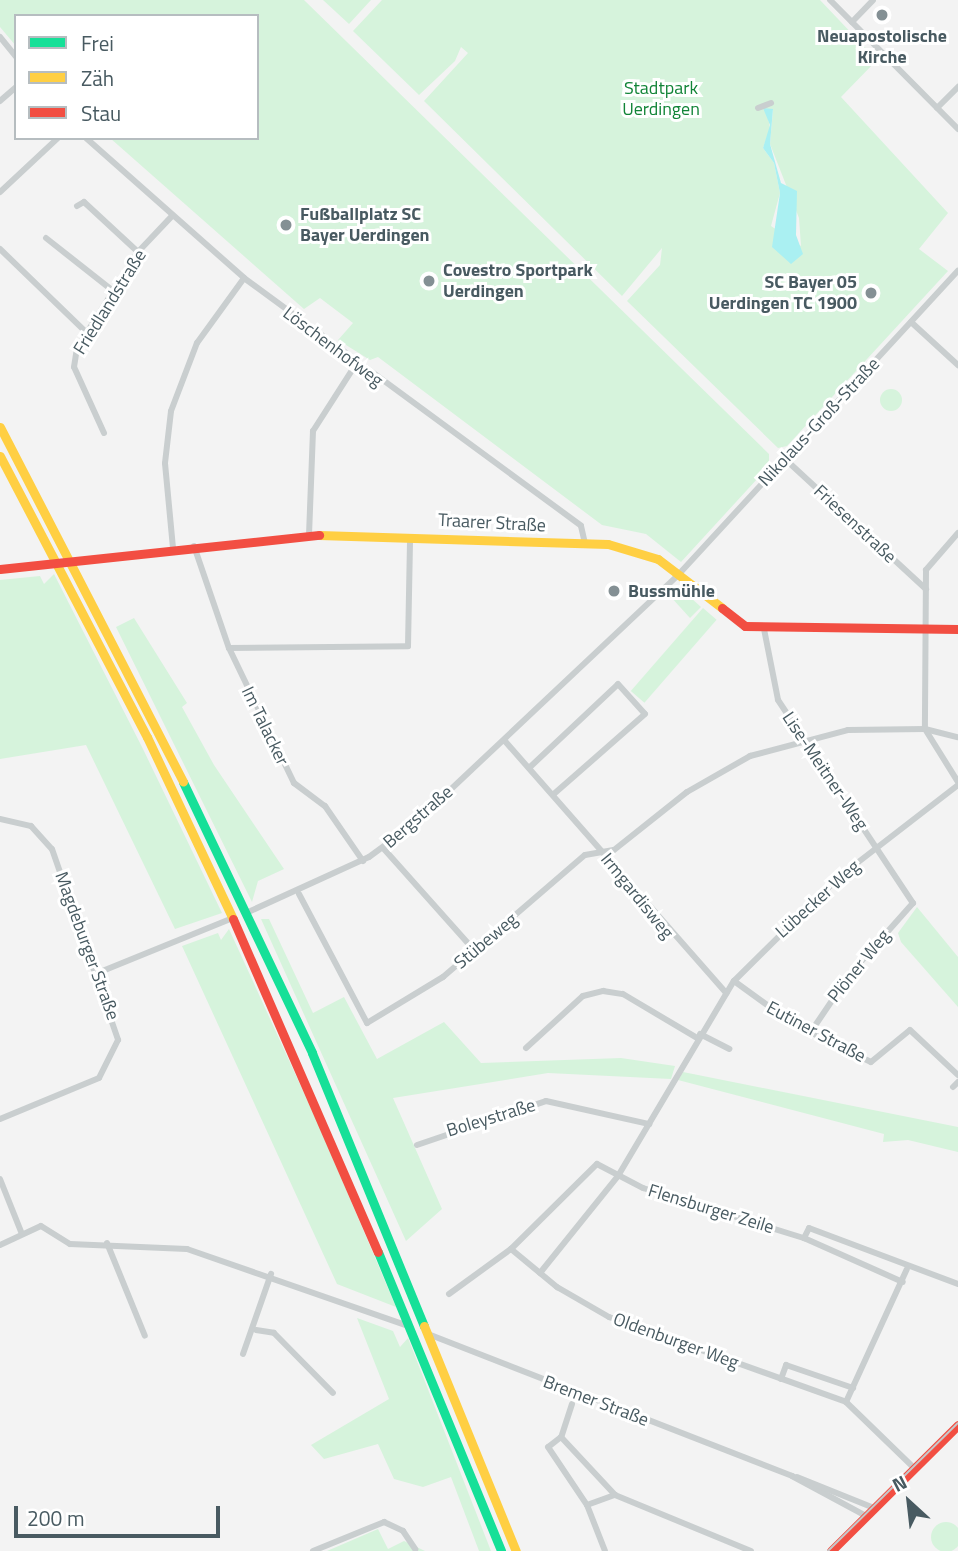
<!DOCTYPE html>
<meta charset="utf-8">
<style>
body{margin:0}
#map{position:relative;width:958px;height:1551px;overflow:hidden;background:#f3f3f3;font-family:"Titillium Web",sans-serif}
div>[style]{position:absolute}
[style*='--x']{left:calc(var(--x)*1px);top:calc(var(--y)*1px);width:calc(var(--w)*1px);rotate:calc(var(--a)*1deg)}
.green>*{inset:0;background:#d6f3dc;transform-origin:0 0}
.round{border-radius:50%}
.water>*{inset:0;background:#aaf0f2}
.street>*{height:6px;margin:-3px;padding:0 3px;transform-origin:3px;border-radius:3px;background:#c9cecf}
.fast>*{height:9px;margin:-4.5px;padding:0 4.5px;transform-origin:4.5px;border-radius:4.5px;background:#16e098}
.slow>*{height:9px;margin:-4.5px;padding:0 4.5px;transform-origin:4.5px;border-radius:4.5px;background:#ffcf43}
.jam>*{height:9px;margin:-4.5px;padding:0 4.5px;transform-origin:4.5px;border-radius:4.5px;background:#f24e42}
.tram>*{height:2px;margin:-1px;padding:0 1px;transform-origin:1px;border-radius:1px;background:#c6c8ca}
.dots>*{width:19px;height:19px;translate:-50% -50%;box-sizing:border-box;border:4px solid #fff;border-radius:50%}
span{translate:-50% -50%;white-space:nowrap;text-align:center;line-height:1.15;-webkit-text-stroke:6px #fff;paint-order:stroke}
.poi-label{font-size:18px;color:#485a61;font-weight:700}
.left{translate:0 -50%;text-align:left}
.right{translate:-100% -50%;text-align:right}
.park-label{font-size:18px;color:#118437}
.street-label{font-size:18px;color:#485a61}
.legend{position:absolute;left:14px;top:14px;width:245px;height:126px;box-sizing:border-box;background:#fff;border:2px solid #b6bdc0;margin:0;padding:9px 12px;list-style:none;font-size:21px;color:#485a61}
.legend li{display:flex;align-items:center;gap:14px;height:35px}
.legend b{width:35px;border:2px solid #b6bdc0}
.north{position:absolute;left:874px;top:1467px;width:70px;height:70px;-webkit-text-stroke:5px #fff;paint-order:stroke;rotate:333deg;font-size:19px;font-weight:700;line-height:28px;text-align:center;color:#485a61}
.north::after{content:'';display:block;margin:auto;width:24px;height:32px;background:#485a61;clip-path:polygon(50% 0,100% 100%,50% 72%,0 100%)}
.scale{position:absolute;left:14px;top:1506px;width:206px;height:32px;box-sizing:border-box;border:4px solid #485a61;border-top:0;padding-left:9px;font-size:21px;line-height:24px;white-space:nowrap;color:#485a61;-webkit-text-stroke:5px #fff;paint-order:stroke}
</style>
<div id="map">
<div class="green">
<div style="clip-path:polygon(0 0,304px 0,769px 454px,769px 466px,681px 562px,646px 534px,602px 525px,378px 357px,370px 360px,338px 340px,353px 323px,320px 298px,304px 309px,110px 138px,257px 138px,257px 16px,16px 16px,16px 46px,0 27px)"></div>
<div style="clip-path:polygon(323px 0,371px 0,349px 24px)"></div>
<div style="clip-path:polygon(evenodd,382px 0,820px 0,877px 60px,841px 97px,948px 213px,919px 249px,948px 271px,787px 446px,778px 448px,627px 301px,660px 265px,662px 248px,622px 296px,424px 101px,468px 53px,461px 47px,455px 61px,419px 95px,353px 31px,382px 0,767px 110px,773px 110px,770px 144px,799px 218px,801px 246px,771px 226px,780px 193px,774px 163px,763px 148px,770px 129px,767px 110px)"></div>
<div class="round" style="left:880px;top:389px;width:22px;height:22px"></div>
<div style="clip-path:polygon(54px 574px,143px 749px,222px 913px,175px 929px,86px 745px,0 759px,0 580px,40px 576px,44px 584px)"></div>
<div style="clip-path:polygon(679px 587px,701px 607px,690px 618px,670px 596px)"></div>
<div style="left:703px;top:608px;width:18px;height:110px;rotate:41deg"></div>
<div style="clip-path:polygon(134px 618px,187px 703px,182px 707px,214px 765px,284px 869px,258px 881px,252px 902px,116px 627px)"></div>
<div style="clip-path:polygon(917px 907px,958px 957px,958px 1007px,901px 942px,898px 933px)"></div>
<div style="clip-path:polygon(261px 919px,269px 919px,313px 1013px,344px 997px,377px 1059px,444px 1022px,481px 1063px,621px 1058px,675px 1066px,671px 1079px,548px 1073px,393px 1098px,442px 1209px,406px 1241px)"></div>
<div style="clip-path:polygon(229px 929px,319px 1126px,396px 1307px,337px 1284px,182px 946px,218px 933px,221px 940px)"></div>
<div style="clip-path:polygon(683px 1072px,958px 1127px,958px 1152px,908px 1140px,883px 1142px,884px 1134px,678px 1080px)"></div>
<div style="clip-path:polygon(357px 1318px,393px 1331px,400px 1347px,408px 1338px,491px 1551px,479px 1551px,451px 1477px,423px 1487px,394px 1479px,378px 1444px,324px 1459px,311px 1445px,389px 1399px)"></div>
<div class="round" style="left:931px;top:1522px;width:30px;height:30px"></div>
<div style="clip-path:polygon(378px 1529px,388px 1549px,404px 1541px,425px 1551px,327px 1551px)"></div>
</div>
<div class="water">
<div style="clip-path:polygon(763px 108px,773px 109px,770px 144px,781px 183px,797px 191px,796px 235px,803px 254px,791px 264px,772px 247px,780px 193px,774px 163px,763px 148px,770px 125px)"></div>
</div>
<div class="street">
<div style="--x:830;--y:0;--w:182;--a:45.2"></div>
<div style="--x:852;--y:22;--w:30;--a:-46"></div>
<div style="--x:0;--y:37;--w:26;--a:51"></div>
<div style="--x:0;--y:101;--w:21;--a:-41"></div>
<div style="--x:758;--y:108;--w:14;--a:-21"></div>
<div style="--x:937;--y:108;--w:30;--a:-45"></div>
<div style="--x:86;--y:138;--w:211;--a:41.5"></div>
<div style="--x:244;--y:278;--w:418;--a:36.3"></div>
<div style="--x:581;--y:526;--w:17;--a:77"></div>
<div style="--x:0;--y:192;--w:79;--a:-43"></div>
<div style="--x:77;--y:206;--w:8;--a:-30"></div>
<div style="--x:84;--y:202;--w:74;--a:42.8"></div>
<div style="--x:46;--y:238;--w:85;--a:38.3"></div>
<div style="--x:0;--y:249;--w:121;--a:44"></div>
<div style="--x:911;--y:322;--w:64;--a:42.5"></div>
<div style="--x:104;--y:433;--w:72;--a:-114.4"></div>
<div style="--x:74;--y:367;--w:19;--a:-81"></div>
<div style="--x:77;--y:348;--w:114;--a:-57.6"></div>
<div style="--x:138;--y:252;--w:50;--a:-46.6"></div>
<div style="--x:785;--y:459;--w:192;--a:42.7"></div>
<div style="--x:958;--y:533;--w:49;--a:130.9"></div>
<div style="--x:926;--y:570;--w:159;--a:90.4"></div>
<div style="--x:925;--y:729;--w:62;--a:58.1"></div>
<div style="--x:309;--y:535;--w:104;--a:-87.8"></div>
<div style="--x:313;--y:431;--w:80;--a:-57.3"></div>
<div style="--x:194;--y:546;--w:108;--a:71.1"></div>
<div style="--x:229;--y:648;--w:179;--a:-0.6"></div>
<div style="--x:408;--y:646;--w:109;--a:-88.9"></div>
<div style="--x:173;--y:548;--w:85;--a:-95.4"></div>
<div style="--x:165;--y:463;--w:52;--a:-83.4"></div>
<div style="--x:171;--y:411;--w:73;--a:-69.1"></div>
<div style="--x:197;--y:343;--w:80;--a:-54.1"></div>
<div style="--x:764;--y:629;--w:72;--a:78.8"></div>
<div style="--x:778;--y:700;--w:244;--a:56.4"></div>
<div style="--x:913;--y:903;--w:95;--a:131.6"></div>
<div style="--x:850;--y:974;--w:71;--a:124.1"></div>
<div style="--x:229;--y:648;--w:150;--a:64.3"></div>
<div style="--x:294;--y:783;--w:39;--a:37"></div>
<div style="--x:325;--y:806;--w:67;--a:55.4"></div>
<div style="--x:504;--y:740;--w:337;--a:48.7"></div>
<div style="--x:529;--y:768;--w:122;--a:-43.3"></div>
<div style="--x:618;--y:684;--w:40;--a:48"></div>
<div style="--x:645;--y:714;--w:121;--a:138.7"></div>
<div style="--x:0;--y:819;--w:32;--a:13"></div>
<div style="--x:31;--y:826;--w:31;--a:48"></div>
<div style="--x:52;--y:849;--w:202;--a:70.9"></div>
<div style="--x:118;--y:1040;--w:42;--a:116.6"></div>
<div style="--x:99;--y:1078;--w:107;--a:157.5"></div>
<div style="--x:384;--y:849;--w:137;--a:48.3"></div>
<div style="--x:299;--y:894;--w:146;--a:62.2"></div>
<div style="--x:367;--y:1023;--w:89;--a:-31.2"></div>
<div style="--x:443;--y:977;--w:187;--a:-40.7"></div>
<div style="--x:585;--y:855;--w:29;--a:-10"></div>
<div style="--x:614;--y:850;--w:93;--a:-38.5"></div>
<div style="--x:687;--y:792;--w:73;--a:-29.7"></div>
<div style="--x:750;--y:756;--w:101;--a:-14.9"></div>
<div style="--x:848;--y:730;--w:77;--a:-0.7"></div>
<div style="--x:925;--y:729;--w:34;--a:14"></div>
<div style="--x:246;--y:913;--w:135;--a:-24.5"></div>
<div style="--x:369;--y:857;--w:56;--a:-36.3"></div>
<div style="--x:414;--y:824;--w:364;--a:-43.3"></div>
<div style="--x:679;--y:574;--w:412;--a:-47.4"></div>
<div style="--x:100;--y:972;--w:144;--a:-22.1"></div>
<div style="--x:734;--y:981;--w:72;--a:35.9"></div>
<div style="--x:792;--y:1023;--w:88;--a:26.3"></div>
<div style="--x:871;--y:1062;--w:50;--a:-39.4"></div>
<div style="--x:910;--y:1030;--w:66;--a:43.2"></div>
<div style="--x:700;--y:1034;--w:33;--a:27"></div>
<div style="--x:526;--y:1048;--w:77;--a:-42.4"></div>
<div style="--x:583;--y:996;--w:21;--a:-14"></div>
<div style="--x:603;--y:991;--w:20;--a:9"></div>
<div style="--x:623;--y:994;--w:86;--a:30.7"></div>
<div style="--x:953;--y:1087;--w:7;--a:-45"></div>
<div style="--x:417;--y:1145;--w:136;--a:-18.8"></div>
<div style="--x:546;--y:1101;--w:106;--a:12.6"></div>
<div style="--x:0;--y:1179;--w:59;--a:68.2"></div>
<div style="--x:804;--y:1238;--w:108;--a:24"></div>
<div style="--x:107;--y:1243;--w:100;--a:67.8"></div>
<div style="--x:0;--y:1245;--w:45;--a:-24.9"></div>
<div style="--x:41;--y:1226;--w:34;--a:32"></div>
<div style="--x:70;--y:1244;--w:117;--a:2.4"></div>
<div style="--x:187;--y:1249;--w:234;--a:19.2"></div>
<div style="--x:511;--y:1249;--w:60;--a:39.6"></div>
<div style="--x:557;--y:1287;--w:60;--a:30"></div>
<div style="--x:609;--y:1317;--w:252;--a:19.7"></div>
<div style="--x:846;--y:1402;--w:95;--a:44.1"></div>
<div style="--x:540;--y:1273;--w:124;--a:-51.2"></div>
<div style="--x:618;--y:1176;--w:227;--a:-59.3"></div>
<div style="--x:734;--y:981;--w:148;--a:-44.7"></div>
<div style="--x:839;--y:877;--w:150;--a:-37.7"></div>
<div style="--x:449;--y:1294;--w:77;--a:-36"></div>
<div style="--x:511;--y:1249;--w:121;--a:-44.7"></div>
<div style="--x:597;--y:1164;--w:52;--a:27.6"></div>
<div style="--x:643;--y:1188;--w:169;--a:17.3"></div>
<div style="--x:804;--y:1238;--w:11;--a:-63"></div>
<div style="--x:809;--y:1228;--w:159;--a:20.6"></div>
<div style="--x:256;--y:1330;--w:18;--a:9"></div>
<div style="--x:274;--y:1333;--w:84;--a:45.5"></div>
<div style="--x:428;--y:1334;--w:391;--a:21.3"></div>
<div style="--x:792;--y:1476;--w:84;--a:28.4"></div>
<div style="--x:243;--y:1354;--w:85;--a:-70.7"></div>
<div style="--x:781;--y:1379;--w:15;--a:-70"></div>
<div style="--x:786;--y:1365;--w:71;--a:18.9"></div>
<div style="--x:846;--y:1402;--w:146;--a:-65.4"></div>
<div style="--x:572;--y:1404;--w:35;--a:108"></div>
<div style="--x:561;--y:1437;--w:16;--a:142"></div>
<div style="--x:548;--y:1447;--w:70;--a:56.1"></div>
<div style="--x:587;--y:1505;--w:30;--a:-20"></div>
<div style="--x:561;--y:1437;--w:79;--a:47"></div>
<div style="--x:615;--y:1495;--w:147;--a:22.4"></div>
<div style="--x:797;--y:1477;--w:83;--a:21.9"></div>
<div style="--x:587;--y:1505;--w:49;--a:68.6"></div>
<div style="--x:313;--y:1551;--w:77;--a:-22.2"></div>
<div style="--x:384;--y:1522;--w:21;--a:25"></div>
<div style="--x:403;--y:1531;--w:22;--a:56"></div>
</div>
<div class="fast">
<div style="--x:183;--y:782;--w:300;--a:64.5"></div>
<div style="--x:312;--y:1053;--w:295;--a:67.7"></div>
<div style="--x:378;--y:1252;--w:323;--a:67.6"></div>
</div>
<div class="slow">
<div style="--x:0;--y:427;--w:399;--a:62.7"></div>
<div style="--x:0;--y:456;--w:317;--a:62.4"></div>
<div style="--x:147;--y:737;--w:201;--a:64.7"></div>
<div style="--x:319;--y:535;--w:289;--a:1.8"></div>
<div style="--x:608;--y:544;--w:52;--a:16.7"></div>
<div style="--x:658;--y:559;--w:81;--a:37.4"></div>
<div style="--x:424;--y:1326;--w:243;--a:67.8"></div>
</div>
<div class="jam">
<div style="--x:0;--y:569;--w:321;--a:-6.1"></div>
<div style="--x:722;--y:608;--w:29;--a:38"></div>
<div style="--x:745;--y:626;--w:213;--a:0.8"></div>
<div style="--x:233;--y:919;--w:363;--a:66.5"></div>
<div style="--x:831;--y:1551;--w:179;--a:-44.8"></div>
</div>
<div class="tram">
<div style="--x:828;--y:1551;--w:182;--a:-44.6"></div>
</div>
<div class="dots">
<div style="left:882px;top:15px;background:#849094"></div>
<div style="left:286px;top:225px;background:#849094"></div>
<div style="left:429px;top:281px;background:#849094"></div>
<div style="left:871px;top:293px;background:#849094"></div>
<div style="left:614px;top:591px;background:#849094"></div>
</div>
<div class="poi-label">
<span style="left:882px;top:47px">Neuapostolische<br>Kirche</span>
<span class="left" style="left:300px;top:225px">Fußballplatz SC<br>Bayer Uerdingen</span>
<span class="left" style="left:443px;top:281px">Covestro Sportpark<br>Uerdingen</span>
<span class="right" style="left:857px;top:293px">SC Bayer 05<br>Uerdingen TC 1900</span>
<span class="left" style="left:628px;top:591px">Bussmühle</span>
</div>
<div class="park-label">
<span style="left:661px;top:99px">Stadtpark<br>Uerdingen</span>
</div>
<div class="street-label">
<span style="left:110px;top:302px;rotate:-58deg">Friedlandstraße</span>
<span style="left:333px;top:347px;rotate:37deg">Löschenhofweg</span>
<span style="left:819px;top:422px;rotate:-47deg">Nikolaus-Groß-Straße</span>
<span style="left:492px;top:523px;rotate:3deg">Traarer Straße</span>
<span style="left:855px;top:524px;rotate:43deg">Friesenstraße</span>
<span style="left:265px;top:726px;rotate:64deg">Im Talacker</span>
<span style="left:825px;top:771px;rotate:56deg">Lise-Meitner-Weg</span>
<span style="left:418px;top:817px;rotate:-41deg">Bergstraße</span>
<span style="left:637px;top:896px;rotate:51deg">Irmgardisweg</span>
<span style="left:818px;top:899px;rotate:-42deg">Lübecker Weg</span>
<span style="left:486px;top:941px;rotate:-40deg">Stübeweg</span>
<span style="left:87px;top:946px;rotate:70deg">Magdeburger Straße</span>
<span style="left:859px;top:966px;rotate:-51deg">Plöner Weg</span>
<span style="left:816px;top:1032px;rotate:28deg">Eutiner Straße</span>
<span style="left:491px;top:1118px;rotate:-17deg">Boleystraße</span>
<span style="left:711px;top:1209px;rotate:17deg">Flensburger Zeile</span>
<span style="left:676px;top:1341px;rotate:20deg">Oldenburger Weg</span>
<span style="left:596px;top:1401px;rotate:21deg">Bremer Straße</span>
</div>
<ul class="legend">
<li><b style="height:9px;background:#16e098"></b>Frei</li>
<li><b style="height:9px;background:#ffcf43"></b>Zäh</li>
<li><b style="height:9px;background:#f24e42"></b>Stau</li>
</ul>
<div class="north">N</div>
<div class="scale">200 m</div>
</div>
